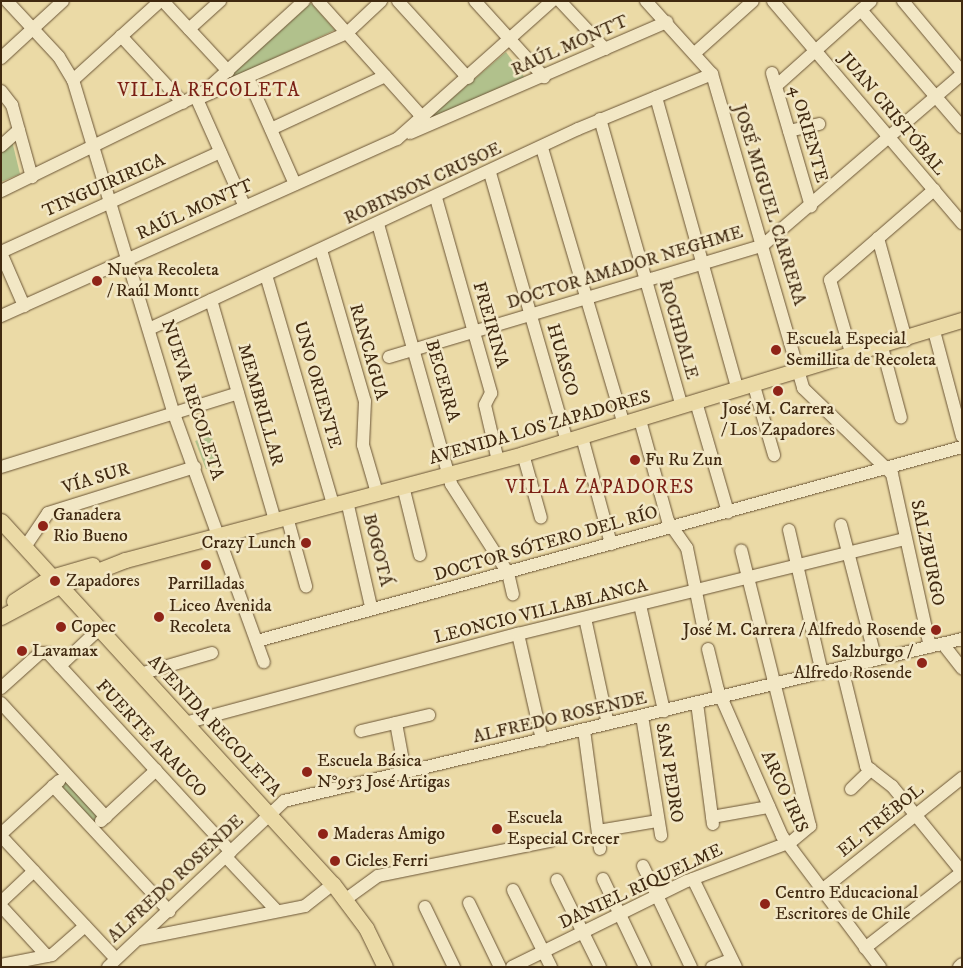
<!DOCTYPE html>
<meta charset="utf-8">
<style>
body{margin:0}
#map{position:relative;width:963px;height:968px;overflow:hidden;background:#ebdaa6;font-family:"IM FELL DW Pica",serif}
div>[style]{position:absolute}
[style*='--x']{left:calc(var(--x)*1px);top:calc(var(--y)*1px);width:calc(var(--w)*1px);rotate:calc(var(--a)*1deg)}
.green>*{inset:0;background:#b1c18c;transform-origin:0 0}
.roads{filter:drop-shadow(0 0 1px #6b5536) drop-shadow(0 0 1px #6b5536)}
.minor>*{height:12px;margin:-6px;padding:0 6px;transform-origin:6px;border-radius:6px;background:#f2e7c5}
.major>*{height:15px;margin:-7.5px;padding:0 7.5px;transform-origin:7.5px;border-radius:7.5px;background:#ebdaa6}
.dots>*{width:14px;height:14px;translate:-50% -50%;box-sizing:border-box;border:2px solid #f2e7c5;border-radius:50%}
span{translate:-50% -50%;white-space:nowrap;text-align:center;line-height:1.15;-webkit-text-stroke:5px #f2e7c5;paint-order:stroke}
.street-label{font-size:18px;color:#402910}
.poi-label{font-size:18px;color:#402910}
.left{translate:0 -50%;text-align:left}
.right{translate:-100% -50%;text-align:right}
.neighbourhood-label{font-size:19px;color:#7a1f14;letter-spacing:1px}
.frame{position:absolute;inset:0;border:2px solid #402910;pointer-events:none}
</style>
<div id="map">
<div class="green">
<div style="clip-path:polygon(311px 3px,335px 30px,225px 81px)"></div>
<div style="clip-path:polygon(506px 52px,525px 78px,428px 119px)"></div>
<div style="clip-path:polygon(12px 141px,20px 174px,1px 182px,1px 152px)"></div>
<div style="left:211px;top:435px;width:30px;height:17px;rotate:69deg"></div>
<div style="clip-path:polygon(66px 780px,100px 814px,94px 825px,58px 787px)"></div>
</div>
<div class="roads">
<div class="minor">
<div style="--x:7;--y:1;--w:76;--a:47.1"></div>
<div style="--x:59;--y:57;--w:27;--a:59"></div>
<div style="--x:73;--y:80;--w:349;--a:73.2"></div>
<div style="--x:174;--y:414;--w:264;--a:70.1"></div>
<div style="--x:163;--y:1;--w:96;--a:47.1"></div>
<div style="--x:318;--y:1;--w:159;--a:48.1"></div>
<div style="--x:398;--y:1;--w:104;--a:47.7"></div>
<div style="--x:475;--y:1;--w:103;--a:47.8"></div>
<div style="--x:560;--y:1;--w:66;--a:46.8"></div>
<div style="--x:646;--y:1;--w:98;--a:47.9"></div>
<div style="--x:712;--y:74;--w:327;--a:73.8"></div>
<div style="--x:803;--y:388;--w:124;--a:44"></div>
<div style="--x:892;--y:474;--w:177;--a:77.6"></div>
<div style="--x:773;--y:1;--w:292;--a:49.6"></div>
<div style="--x:903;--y:1;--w:92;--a:50.3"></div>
<div style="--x:861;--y:10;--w:155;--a:49.2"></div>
<div style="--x:189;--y:29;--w:42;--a:-42.1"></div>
<div style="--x:121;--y:36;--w:91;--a:47.2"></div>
<div style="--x:696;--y:52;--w:76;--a:-41.8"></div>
<div style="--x:1;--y:58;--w:84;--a:-42.6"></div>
<div style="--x:772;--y:73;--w:139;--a:73.7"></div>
<div style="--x:248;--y:78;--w:116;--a:66.1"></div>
<div style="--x:73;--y:80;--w:118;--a:-42.2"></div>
<div style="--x:776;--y:86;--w:127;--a:-41.8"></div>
<div style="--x:1;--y:91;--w:18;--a:52"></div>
<div style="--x:12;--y:105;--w:75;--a:74.5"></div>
<div style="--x:204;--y:96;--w:156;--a:-23.8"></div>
<div style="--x:347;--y:33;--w:47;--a:-43.3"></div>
<div style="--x:196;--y:97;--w:120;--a:66"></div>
<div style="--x:656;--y:97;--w:304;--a:74.4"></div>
<div style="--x:600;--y:119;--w:299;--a:74.1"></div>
<div style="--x:271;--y:129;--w:126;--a:-24.9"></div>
<div style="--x:789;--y:131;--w:31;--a:-13"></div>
<div style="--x:410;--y:133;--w:280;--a:-23.4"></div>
<div style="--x:1;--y:146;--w:24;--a:-42"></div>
<div style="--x:542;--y:148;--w:289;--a:73.5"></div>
<div style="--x:490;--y:173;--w:279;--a:74"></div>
<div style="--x:1;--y:191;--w:226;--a:-26"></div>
<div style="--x:204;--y:92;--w:135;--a:-42.3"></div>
<div style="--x:436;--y:198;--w:203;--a:74.2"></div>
<div style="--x:491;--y:393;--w:13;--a:117"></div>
<div style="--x:485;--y:405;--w:57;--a:76.9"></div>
<div style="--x:378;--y:224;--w:270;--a:74.3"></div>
<div style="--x:451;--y:484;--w:106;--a:57.4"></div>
<div style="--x:508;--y:573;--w:22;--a:77"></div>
<div style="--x:878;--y:238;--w:106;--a:74.6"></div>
<div style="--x:321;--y:250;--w:157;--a:73.8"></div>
<div style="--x:365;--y:401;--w:44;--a:92.6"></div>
<div style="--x:363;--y:445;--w:50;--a:73.7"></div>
<div style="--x:1;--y:252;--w:241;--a:-24.5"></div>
<div style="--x:1;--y:253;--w:58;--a:66.5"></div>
<div style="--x:266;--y:275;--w:239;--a:73.7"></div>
<div style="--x:211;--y:300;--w:229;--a:73.8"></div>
<div style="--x:1;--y:316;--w:434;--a:-24.1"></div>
<div style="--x:397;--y:139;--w:208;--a:-41.7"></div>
<div style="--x:149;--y:329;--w:473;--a:-25"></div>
<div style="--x:578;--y:129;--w:145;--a:-22.3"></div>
<div style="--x:934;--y:331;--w:109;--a:75.1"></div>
<div style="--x:882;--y:347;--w:73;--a:75"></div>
<div style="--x:852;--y:356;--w:79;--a:-106.1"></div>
<div style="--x:830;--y:280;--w:138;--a:-40.9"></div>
<div style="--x:389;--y:357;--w:389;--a:-16.6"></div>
<div style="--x:762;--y:246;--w:264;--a:-40.7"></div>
<div style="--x:754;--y:386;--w:72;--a:73.8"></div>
<div style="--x:696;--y:402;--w:115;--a:73.8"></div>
<div style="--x:640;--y:420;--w:105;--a:74.5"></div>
<div style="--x:668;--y:521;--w:33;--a:55"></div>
<div style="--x:687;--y:548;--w:80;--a:78.4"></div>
<div style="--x:582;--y:437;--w:111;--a:74.8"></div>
<div style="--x:523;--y:454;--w:66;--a:74.3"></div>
<div style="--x:1;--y:467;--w:248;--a:-17.3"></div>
<div style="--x:403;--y:486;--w:71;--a:76.2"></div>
<div style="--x:347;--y:501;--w:109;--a:77.2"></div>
<div style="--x:287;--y:517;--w:72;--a:74.6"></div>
<div style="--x:841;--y:525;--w:139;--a:75.5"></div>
<div style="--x:789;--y:530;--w:147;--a:77"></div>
<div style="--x:25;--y:547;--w:41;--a:-55.9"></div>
<div style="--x:48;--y:513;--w:154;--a:-17.4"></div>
<div style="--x:640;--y:605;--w:109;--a:77.2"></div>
<div style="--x:585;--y:618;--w:108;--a:77.8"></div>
<div style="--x:518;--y:634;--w:109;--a:77.2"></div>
<div style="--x:257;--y:641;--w:731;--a:-15.39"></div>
<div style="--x:943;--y:644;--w:31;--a:52"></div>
<div style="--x:708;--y:649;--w:42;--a:76.3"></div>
<div style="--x:718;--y:690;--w:159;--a:66.3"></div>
<div style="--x:782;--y:836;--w:164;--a:53.2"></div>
<div style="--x:60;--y:666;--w:54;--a:-43.5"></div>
<div style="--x:842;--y:668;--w:101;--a:76.2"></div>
<div style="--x:866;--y:766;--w:33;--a:38"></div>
<div style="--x:892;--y:786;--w:111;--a:50.9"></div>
<div style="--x:140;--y:674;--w:75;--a:-16.3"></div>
<div style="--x:1;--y:688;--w:52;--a:-41.9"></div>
<div style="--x:40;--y:653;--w:8;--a:0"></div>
<div style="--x:48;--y:653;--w:270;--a:47.4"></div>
<div style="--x:1;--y:703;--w:155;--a:47.4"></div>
<div style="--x:697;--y:703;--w:122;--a:82.5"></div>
<div style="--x:642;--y:716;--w:121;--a:80.9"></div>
<div style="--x:185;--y:723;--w:345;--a:-15"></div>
<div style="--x:518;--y:634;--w:399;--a:-13.8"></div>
<div style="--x:396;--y:723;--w:50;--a:79.6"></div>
<div style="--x:584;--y:730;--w:120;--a:82.3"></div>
<div style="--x:361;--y:731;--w:70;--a:-13.2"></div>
<div style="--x:53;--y:786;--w:171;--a:47.1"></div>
<div style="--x:851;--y:789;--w:28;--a:-44"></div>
<div style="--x:712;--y:817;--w:58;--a:-10"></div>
<div style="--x:101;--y:821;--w:75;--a:-42.8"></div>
<div style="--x:598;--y:831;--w:61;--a:-9.5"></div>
<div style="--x:1;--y:834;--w:79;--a:-42.4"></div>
<div style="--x:1;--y:836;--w:168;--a:46.9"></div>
<div style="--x:226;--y:857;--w:74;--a:46.6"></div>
<div style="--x:643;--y:866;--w:112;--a:64.6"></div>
<div style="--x:603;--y:879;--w:98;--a:64.5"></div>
<div style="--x:693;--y:879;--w:98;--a:64"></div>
<div style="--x:557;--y:880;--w:97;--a:63.7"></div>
<div style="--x:513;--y:890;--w:86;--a:63.7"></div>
<div style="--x:822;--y:890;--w:179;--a:-38.7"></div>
<div style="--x:346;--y:899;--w:39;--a:-36"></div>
<div style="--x:378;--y:876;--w:176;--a:-11.5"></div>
<div style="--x:1;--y:902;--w:45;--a:-43.2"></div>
<div style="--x:469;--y:903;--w:71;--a:64.2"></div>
<div style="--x:1;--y:906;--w:68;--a:47.4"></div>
<div style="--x:425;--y:907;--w:67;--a:64.2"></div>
<div style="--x:139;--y:939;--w:169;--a:-11.2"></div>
<div style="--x:305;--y:906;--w:36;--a:-38"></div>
<div style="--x:865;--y:948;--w:123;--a:-38.1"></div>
<div style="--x:1;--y:965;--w:52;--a:-11.1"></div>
<div style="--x:52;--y:955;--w:44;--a:-41.3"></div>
<div style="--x:108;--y:967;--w:242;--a:-43.3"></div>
<div style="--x:284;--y:801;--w:697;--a:-13.44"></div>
<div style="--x:512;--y:967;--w:195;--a:-26.2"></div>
<div style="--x:687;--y:881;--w:111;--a:-20.6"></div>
<div style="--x:791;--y:842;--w:25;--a:-40"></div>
<div style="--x:810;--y:826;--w:284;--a:-104"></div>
<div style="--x:712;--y:967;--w:19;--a:-21"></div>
<div style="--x:959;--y:967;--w:4;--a:-45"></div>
</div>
<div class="major">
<div style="--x:1;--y:521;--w:492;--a:47.6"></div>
<div style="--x:333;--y:884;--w:55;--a:53.1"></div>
<div style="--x:366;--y:928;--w:43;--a:64"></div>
<div style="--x:14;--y:601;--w:44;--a:-33"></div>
<div style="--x:51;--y:577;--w:43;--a:-16.3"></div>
<div style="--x:1;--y:617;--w:66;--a:-28.1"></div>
<div style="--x:59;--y:586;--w:71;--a:-21.5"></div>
<div style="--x:125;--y:560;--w:412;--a:-14.9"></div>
<div style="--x:523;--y:454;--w:459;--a:-17"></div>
</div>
</div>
<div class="dots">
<div style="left:97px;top:281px;background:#8f2418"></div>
<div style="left:776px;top:350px;background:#8f2418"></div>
<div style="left:778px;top:391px;background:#8f2418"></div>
<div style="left:635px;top:460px;background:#8f2418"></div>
<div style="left:43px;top:526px;background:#8f2418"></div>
<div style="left:306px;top:543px;background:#8f2418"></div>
<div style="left:206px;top:565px;background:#8f2418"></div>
<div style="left:55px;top:581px;background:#8f2418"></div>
<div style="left:159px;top:617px;background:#8f2418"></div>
<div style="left:61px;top:627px;background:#8f2418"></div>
<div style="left:936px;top:630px;background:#8f2418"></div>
<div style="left:22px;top:651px;background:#8f2418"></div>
<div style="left:922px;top:663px;background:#8f2418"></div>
<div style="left:307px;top:772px;background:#8f2418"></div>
<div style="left:497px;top:829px;background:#8f2418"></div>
<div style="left:323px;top:834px;background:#8f2418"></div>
<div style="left:335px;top:861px;background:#8f2418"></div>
<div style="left:765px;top:904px;background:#8f2418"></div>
</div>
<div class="street-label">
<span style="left:570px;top:46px;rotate:-24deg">RAÚL MONTT</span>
<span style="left:892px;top:114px;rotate:50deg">JUAN CRISTÓBAL</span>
<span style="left:808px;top:134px;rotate:74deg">4 ORIENTE</span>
<span style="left:423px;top:184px;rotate:-25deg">ROBINSON CRUSOE</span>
<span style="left:104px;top:186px;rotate:-24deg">TINGUIRIRICA</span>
<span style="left:769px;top:205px;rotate:73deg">JOSÉ MIGUEL CARRERA</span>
<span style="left:195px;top:210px;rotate:-24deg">RAÚL MONTT</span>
<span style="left:625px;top:268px;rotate:-17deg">DOCTOR AMADOR NEGHME</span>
<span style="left:490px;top:325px;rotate:74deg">FREIRINA</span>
<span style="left:678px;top:330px;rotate:74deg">ROCHDALE</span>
<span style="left:368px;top:352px;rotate:74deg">RANCAGUA</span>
<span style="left:562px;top:360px;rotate:74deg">HUASCO</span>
<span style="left:442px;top:381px;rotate:74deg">BECERRA</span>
<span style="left:317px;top:385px;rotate:74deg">UNO ORIENTE</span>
<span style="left:192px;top:400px;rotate:72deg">NUEVA RECOLETA</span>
<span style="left:260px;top:405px;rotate:74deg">MEMBRILLAR</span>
<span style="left:540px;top:428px;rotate:-16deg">AVENIDA LOS ZAPADORES</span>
<span style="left:96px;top:479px;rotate:-17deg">VÍA SUR</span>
<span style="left:546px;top:544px;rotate:-16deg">DOCTOR SÓTERO DEL RÍO</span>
<span style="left:377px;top:550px;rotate:76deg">BOGOTÁ</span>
<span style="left:927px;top:553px;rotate:78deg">SALZBURGO</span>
<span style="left:541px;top:612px;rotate:-14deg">LEONCIO VILLABLANCA</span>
<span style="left:560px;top:718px;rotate:-13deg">ALFREDO ROSENDE</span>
<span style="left:214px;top:726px;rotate:47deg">AVENIDA RECOLETA</span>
<span style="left:151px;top:739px;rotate:47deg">FUERTE ARAUCO</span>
<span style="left:669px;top:773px;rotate:81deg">SAN PEDRO</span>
<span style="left:784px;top:792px;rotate:65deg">ARCO IRIS</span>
<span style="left:881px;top:821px;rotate:-39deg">EL TRÉBOL</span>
<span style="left:176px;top:879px;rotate:-43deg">ALFREDO ROSENDE</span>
<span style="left:641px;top:887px;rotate:-25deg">DANIEL RIQUELME</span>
</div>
<div class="poi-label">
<span class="left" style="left:107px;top:281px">Nueva Recoleta<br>/ Raúl Montt</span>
<span class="left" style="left:786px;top:350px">Escuela Especial<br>Semillita de Recoleta</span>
<span style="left:778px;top:420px">José M. Carrera<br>/ Los Zapadores</span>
<span class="left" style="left:645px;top:460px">Fu Ru Zun</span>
<span class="left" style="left:53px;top:526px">Ganadera<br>Rio Bueno</span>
<span class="right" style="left:296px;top:543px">Crazy Lunch</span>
<span class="left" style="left:66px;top:581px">Zapadores</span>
<span style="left:206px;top:584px">Parrilladas</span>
<span class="left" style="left:169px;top:617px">Liceo Avenida<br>Recoleta</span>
<span class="left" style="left:71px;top:627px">Copec</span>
<span class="right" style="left:926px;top:630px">José M. Carrera / Alfredo Rosende</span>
<span class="left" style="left:32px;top:651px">Lavamax</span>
<span class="right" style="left:912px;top:663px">Salzburgo /<br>Alfredo Rosende</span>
<span class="left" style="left:317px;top:772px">Escuela Básica<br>N°953 José Artigas</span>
<span class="left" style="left:507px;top:829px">Escuela<br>Especial Crecer</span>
<span class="left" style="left:333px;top:834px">Maderas Amigo</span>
<span class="left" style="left:345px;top:861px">Cicles Ferri</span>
<span class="left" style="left:775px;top:904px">Centro Educacional<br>Escritores de Chile</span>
</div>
<div class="neighbourhood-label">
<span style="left:209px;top:91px">VILLA RECOLETA</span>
<span style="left:600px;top:488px">VILLA ZAPADORES</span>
</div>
<div class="frame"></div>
</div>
